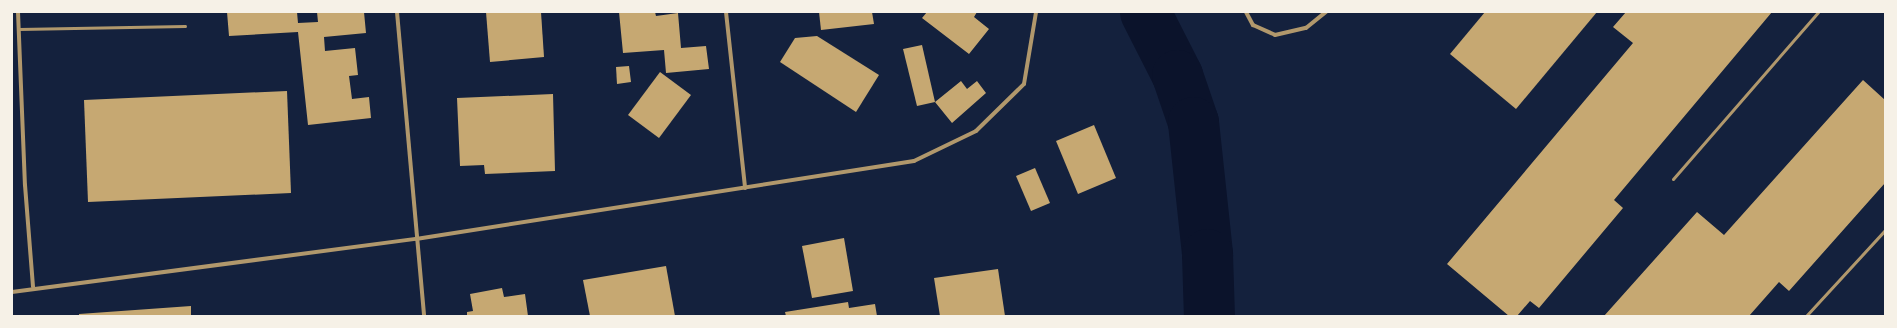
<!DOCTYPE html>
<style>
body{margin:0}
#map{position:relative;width:1897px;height:328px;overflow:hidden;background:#14213d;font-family:Arial,sans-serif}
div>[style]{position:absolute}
.river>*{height:51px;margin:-25.5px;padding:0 25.5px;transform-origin:25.5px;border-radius:25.5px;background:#0b132b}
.building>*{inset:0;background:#c6a872}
.service>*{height:3px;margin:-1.5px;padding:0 1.5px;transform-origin:1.5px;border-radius:1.5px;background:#b1986c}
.minor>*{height:4px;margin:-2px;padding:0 2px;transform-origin:2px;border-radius:2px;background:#b1986c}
span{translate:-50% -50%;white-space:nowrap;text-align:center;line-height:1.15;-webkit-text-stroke:4px #f6f1e7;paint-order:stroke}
.frame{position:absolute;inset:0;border:13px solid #f6f1e7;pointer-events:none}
</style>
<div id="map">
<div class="river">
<i style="left:1145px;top:12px;width:71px;rotate:63.1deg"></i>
<i style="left:1177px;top:75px;width:50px;rotate:71.2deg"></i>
<i style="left:1193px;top:122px;width:133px;rotate:83.9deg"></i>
<i style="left:1207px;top:254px;width:62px;rotate:88.2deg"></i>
</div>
<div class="building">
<i style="clip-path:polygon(227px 12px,297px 12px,298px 23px,318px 22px,317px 12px,364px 12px,366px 33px,324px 37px,325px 51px,355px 48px,358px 75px,349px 76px,352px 99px,369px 97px,371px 118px,308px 125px,298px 32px,229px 36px)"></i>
<i style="clip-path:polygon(486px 12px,541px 12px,544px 57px,490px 62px)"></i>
<i style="clip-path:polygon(619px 12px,655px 12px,656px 16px,678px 13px,681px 48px,706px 46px,709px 69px,666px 73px,664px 50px,623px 53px)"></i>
<i style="clip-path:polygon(819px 12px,872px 12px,874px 24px,821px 30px)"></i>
<i style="clip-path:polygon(927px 12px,977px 12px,974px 17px,989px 29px,969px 54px,922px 18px)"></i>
<i style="clip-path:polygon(1485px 12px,1597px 12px,1516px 109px,1450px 54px)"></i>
<i style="clip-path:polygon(1626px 12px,1772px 12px,1614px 200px,1623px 208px,1539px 308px,1530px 301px,1517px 316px,1509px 316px,1447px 264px,1633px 43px,1613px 27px)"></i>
<i style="clip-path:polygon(817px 36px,879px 75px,856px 112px,780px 62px,795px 38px)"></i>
<i style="clip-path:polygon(922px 45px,935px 102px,917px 106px,903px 49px)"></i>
<i style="clip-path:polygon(629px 66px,631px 82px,617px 84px,616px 67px)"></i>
<i style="clip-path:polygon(660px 72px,691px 95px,659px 138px,628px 115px)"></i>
<i style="clip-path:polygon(1863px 80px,1885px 100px,1885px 183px,1789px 291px,1779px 282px,1749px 316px,1604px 316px,1697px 212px,1724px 235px)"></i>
<i style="clip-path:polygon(961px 81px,967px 89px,977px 81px,986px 93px,952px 123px,935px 102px)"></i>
<i style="clip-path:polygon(287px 91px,291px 193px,88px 202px,84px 100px)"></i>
<i style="clip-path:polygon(553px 94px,555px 171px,485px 174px,484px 165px,460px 166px,457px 98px)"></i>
<i style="clip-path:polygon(1094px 125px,1116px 178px,1078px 194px,1056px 141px)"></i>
<i style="clip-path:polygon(1035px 168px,1050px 203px,1031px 211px,1016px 176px)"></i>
<i style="clip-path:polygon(844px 238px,853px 291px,812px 298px,802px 246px)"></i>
<i style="clip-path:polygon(666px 266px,675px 316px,590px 316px,583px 280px)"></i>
<i style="clip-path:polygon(998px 269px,1005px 316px,940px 316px,934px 278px)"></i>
<i style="clip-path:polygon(502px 288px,504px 297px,525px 294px,528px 316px,467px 316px,467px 312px,473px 311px,470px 294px)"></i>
<i style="clip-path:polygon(848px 302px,849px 308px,875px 304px,877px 316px,786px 316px,785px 312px)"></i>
<i style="clip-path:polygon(191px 306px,191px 316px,79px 316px,79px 314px)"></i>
</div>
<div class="service">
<i style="left:19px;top:29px;width:166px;rotate:-1deg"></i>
<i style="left:1673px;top:179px;width:221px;rotate:-49deg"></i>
<i style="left:1806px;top:316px;width:117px;rotate:-47.4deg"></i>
</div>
<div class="minor">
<i style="left:18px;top:12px;width:173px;rotate:87.7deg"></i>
<i style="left:25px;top:185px;width:102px;rotate:85.5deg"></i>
<i style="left:397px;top:12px;width:305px;rotate:84.9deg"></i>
<i style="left:726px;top:12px;width:177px;rotate:83.8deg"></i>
<i style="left:1246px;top:12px;width:15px;rotate:62deg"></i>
<i style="left:1253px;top:25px;width:24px;rotate:24deg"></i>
<i style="left:1275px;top:35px;width:32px;rotate:-13deg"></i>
<i style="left:1306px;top:28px;width:26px;rotate:-39deg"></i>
<i style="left:12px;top:292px;width:407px;rotate:-7.5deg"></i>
<i style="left:416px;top:239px;width:504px;rotate:-8.9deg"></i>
<i style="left:914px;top:161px;width:69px;rotate:-25.8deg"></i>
<i style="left:976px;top:131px;width:67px;rotate:-44.4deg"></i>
<i style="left:1024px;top:84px;width:73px;rotate:-80.5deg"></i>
</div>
<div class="frame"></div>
</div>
